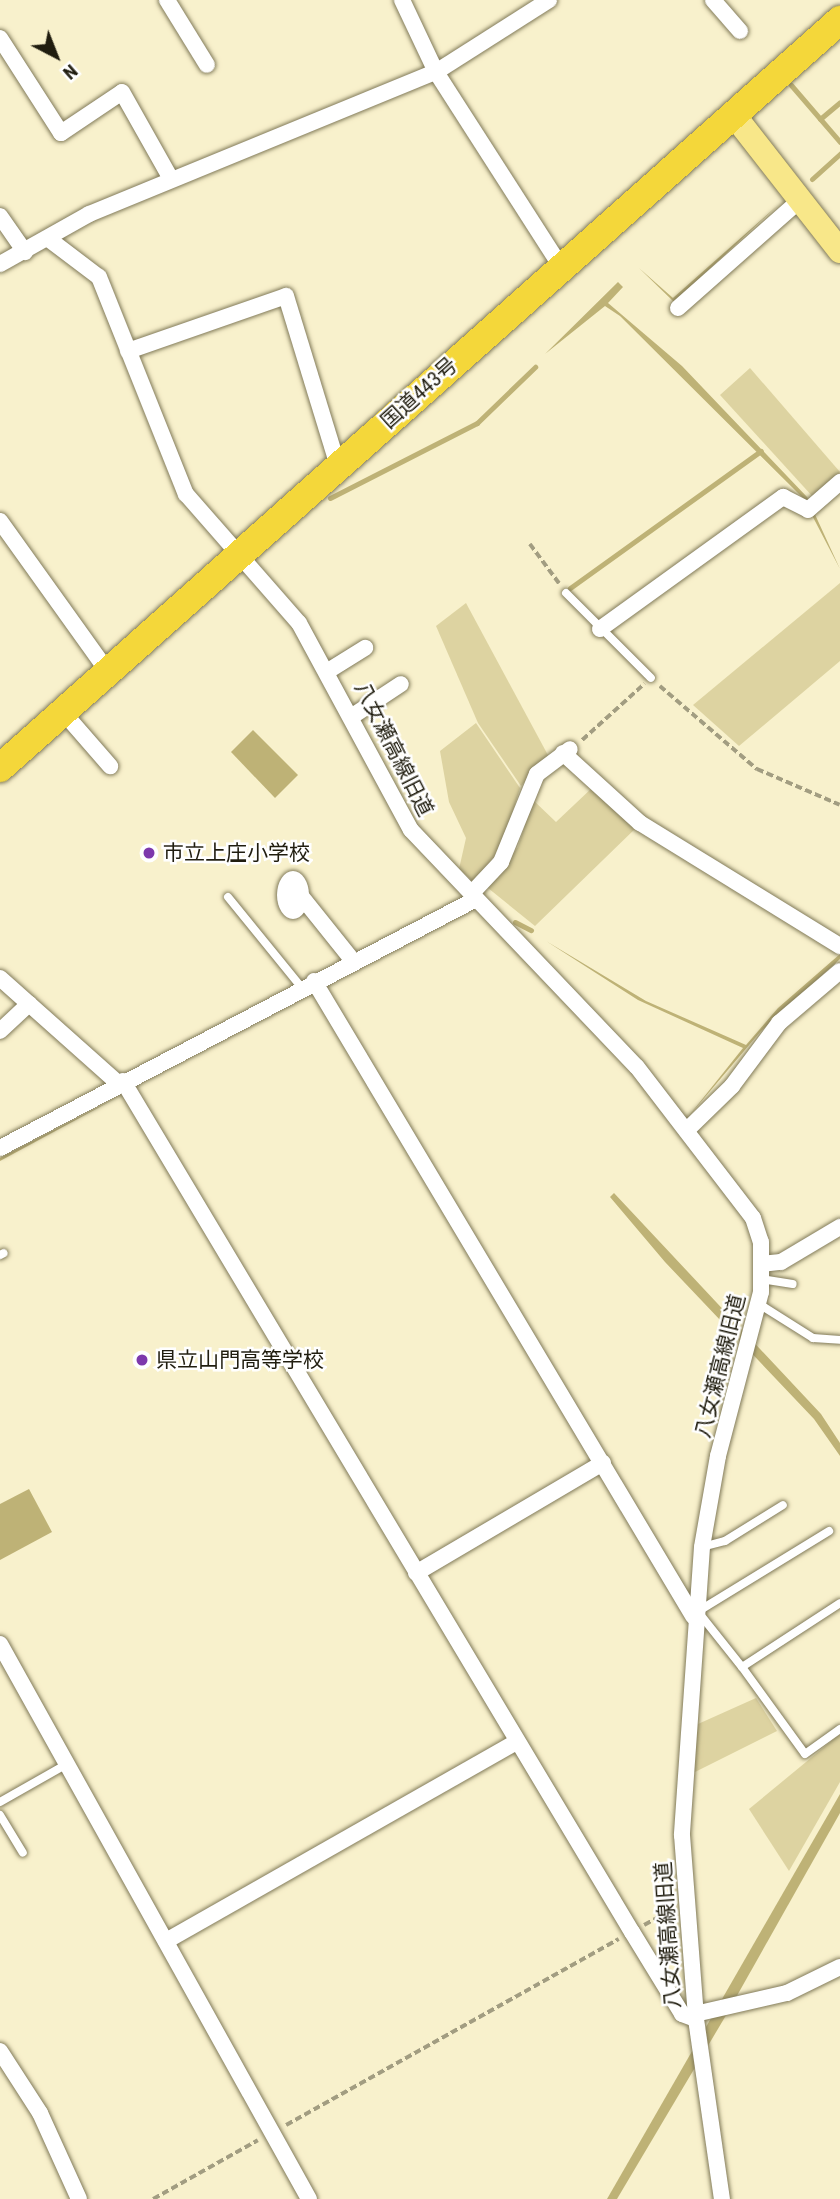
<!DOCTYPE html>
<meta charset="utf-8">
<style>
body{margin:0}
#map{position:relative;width:840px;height:2199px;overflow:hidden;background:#f8f1cc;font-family:"Roboto Condensed","Noto Sans JP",sans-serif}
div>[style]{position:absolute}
.green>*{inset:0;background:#ddd3a1}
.water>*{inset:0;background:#beb276}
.stream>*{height:5px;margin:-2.5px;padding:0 2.5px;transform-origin:2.5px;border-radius:2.5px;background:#beb276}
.path>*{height:3.5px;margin-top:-1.75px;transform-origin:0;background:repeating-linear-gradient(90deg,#a29d81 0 7px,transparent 0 10.5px)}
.roads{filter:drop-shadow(0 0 2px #817a59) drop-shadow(0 0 2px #817a59)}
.lane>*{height:8px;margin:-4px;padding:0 4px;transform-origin:4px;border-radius:4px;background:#fff}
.street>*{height:16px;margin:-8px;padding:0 8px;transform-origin:8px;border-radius:8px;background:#fff}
.street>.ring{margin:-8px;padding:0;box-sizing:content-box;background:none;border:16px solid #fff;border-radius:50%}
.primary>*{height:24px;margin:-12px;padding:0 12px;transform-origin:12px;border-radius:12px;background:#f8e789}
.highway>*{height:28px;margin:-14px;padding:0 14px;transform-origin:14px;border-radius:14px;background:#f4d73a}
.dots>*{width:19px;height:19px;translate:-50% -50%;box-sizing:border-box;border:4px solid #fff;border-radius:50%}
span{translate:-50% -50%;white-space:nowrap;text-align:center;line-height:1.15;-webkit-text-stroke:5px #fff;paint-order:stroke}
.street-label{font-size:21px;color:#201d0f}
.poi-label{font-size:21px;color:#201d0f}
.left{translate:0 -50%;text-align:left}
.north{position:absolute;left:21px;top:21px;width:70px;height:70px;-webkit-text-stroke:5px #fff;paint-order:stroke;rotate:138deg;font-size:19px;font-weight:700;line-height:28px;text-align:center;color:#201d0f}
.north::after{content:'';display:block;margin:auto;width:24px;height:32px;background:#201d0f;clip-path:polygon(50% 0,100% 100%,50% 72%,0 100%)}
</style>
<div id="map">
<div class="green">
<i style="clip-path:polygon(750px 368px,840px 472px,813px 497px,720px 395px)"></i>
<i style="clip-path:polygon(840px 583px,840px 661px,739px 746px,693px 705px)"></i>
<i style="clip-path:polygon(466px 603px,549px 757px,521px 786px,478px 723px,436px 626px)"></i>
<i style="clip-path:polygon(476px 723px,520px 788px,502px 846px,474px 882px,459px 869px,466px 838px,449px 802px,440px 751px)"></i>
<i style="clip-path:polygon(593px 787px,638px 826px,535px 926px,488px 888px,518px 847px,533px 800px,556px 822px)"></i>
<i style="clip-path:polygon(756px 1698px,777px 1731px,693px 1773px,698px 1724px)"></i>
<i style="clip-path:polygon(840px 1734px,840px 1782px,789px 1871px,749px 1809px)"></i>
</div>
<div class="water">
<i style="clip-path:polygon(778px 205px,674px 302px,639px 268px,673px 298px)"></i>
<i style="clip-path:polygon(618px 282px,623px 287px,608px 303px,682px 366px,807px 497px,840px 569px,803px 498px,620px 316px,605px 306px,545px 354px)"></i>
<i style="clip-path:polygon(253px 730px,298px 775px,275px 798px,231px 752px)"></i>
<i style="clip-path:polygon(546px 941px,646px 1001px,746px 1045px,778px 1008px,840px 954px,840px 959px,761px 1031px,688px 1117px,743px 1048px,638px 1000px)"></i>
<i style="clip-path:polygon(120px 1096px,0 1161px,0 1158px)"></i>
<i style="clip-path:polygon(614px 1193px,821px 1414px,840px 1443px,840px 1456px,814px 1419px,665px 1262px,610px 1197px)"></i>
<i style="clip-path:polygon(29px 1489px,52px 1532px,0 1560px,0 1504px)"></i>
<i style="clip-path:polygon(840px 1794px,840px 1813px,725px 2017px,617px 2199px,607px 2199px)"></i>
</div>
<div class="stream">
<i style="left:791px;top:85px;width:75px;rotate:49.3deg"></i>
<i style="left:820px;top:119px;width:26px;rotate:-40deg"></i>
<i style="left:812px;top:179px;width:38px;rotate:-42deg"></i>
<i style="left:330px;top:498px;width:165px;rotate:-27deg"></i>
<i style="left:477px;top:423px;width:81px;rotate:-44deg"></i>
<i style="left:570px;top:588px;width:235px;rotate:-35.7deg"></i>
<i style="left:515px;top:922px;width:18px;rotate:27deg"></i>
</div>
<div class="path">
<i style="left:530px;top:544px;width:49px;rotate:53.4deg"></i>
<i style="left:660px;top:686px;width:128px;rotate:40.6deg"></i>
<i style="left:757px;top:769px;width:90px;rotate:23.4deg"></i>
<i style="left:582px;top:740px;width:84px;rotate:-42.1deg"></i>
<i style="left:644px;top:1925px;width:31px;rotate:-29deg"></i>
<i style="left:286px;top:2125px;width:381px;rotate:-29.2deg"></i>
<i style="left:153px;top:2199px;width:120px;rotate:-29.3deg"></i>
</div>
<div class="roads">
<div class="lane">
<i style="left:566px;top:593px;width:120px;rotate:45deg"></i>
<i style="left:228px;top:897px;width:117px;rotate:50.9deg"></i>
<i style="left:0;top:1255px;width:4px;rotate:-27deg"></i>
<i style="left:761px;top:1279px;width:32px;rotate:9deg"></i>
<i style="left:759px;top:1304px;width:64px;rotate:32.2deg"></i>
<i style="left:813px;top:1338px;width:27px;rotate:4deg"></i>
<i style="left:702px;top:1547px;width:24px;rotate:-15deg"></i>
<i style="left:725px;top:1541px;width:68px;rotate:-31.8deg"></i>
<i style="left:697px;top:1612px;width:155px;rotate:-31.5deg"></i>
<i style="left:699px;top:1613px;width:69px;rotate:51.5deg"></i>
<i style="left:742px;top:1667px;width:117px;rotate:-33.1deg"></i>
<i style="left:742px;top:1667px;width:107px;rotate:54.1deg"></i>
<i style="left:805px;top:1754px;width:43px;rotate:-35.5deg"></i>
<i style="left:0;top:1802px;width:77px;rotate:-29.6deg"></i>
<i style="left:0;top:1815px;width:44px;rotate:58.8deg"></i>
</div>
<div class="street">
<i style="left:167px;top:0;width:76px;rotate:58.4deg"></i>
<i style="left:402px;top:0;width:80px;rotate:64.7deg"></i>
<i style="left:436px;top:72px;width:233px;rotate:57.3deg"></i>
<i style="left:713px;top:0;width:41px;rotate:48.9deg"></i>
<i style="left:0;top:38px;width:113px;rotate:57.3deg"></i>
<i style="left:61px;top:133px;width:73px;rotate:-33.9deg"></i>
<i style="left:122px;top:92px;width:100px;rotate:60.6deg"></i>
<i style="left:0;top:216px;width:44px;rotate:55.2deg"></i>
<i style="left:50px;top:240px;width:61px;rotate:37.1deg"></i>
<i style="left:99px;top:277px;width:234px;rotate:68.2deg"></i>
<i style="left:186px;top:494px;width:171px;rotate:48.8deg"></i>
<i style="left:299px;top:623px;width:235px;rotate:61.6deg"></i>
<i style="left:411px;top:830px;width:327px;rotate:46.4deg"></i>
<i style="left:637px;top:1067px;width:190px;rotate:52.5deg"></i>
<i style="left:753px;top:1218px;width:25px;rotate:72deg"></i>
<i style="left:761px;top:1242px;width:50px;rotate:90deg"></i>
<i style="left:761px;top:1292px;width:170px;rotate:104.7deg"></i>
<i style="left:718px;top:1456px;width:92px;rotate:100deg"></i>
<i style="left:702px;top:1547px;width:289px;rotate:94deg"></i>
<i style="left:682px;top:1835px;width:185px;rotate:85.6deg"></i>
<i style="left:696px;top:2019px;width:182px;rotate:81.8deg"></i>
<i style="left:0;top:264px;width:102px;rotate:-29.3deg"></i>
<i style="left:89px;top:214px;width:375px;rotate:-22.3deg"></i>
<i style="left:436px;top:72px;width:134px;rotate:-32.5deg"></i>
<i style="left:678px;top:308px;width:163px;rotate:-41.5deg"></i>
<i style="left:128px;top:351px;width:167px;rotate:-19.2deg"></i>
<i style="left:286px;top:296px;width:178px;rotate:73deg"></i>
<i style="left:0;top:521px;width:186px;rotate:54.4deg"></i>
<i style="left:600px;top:629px;width:226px;rotate:-35.8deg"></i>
<i style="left:783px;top:497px;width:28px;rotate:27deg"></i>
<i style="left:808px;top:510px;width:43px;rotate:-41.2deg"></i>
<i style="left:328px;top:671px;width:44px;rotate:-31.9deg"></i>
<i style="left:63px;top:712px;width:72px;rotate:49deg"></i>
<i style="left:354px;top:715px;width:56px;rotate:-33.4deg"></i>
<i style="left:563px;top:753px;width:104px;rotate:42.3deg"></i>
<i style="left:640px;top:823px;width:235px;rotate:31.6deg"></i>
<i class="ring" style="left:285px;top:879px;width:-2px;height:-2px"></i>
<i style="left:297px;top:891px;width:90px;rotate:51.3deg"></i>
<i style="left:471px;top:894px;width:44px;rotate:-46.8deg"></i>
<i style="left:501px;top:862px;width:95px;rotate:-67.8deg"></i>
<i style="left:537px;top:774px;width:41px;rotate:-37.1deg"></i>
<i style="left:0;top:978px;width:159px;rotate:41.7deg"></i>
<i style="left:314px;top:981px;width:740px;rotate:59.17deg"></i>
<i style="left:0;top:1031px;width:40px;rotate:-43deg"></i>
<i style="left:123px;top:1081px;width:992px;rotate:59.12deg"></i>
<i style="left:632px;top:1932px;width:96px;rotate:58.6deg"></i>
<i style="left:682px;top:2014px;width:15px;rotate:20deg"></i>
<i style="left:688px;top:1129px;width:62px;rotate:-44.3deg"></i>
<i style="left:732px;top:1086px;width:79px;rotate:-53.3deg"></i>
<i style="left:779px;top:1023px;width:80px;rotate:-40.4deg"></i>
<i style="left:0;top:1148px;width:537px;rotate:-27.61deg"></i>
<i style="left:761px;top:1264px;width:20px;rotate:-6deg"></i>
<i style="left:781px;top:1262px;width:69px;rotate:-30.7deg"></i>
<i style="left:416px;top:1573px;width:217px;rotate:-30.5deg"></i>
<i style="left:0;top:1644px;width:635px;rotate:60.89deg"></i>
<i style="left:166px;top:1941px;width:403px;rotate:-29.6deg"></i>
<i style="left:695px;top:2014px;width:94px;rotate:-12.9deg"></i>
<i style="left:787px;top:1993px;width:59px;rotate:-26.1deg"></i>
<i style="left:0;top:2051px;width:74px;rotate:57.2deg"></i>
<i style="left:40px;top:2113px;width:94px;rotate:65.6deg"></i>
</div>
<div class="primary">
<i style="left:733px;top:114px;width:174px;rotate:52deg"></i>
</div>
<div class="highway">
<i style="left:0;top:768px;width:1125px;rotate:-41.68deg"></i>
</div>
</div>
<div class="dots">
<i style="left:149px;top:853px;background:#7d38ac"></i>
<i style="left:142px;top:1360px;background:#7d38ac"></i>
</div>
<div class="street-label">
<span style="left:419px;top:393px;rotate:-42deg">国道443号</span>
<span style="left:394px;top:749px;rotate:63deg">八女瀬高線旧道</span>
<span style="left:720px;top:1366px;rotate:-76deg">八女瀬高線旧道</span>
<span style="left:668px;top:1935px;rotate:-94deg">八女瀬高線旧道</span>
</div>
<div class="poi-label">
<span class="left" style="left:163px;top:853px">市立上庄小学校</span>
<span class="left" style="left:156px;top:1360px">県立山門高等学校</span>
</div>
<div class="north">N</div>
</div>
